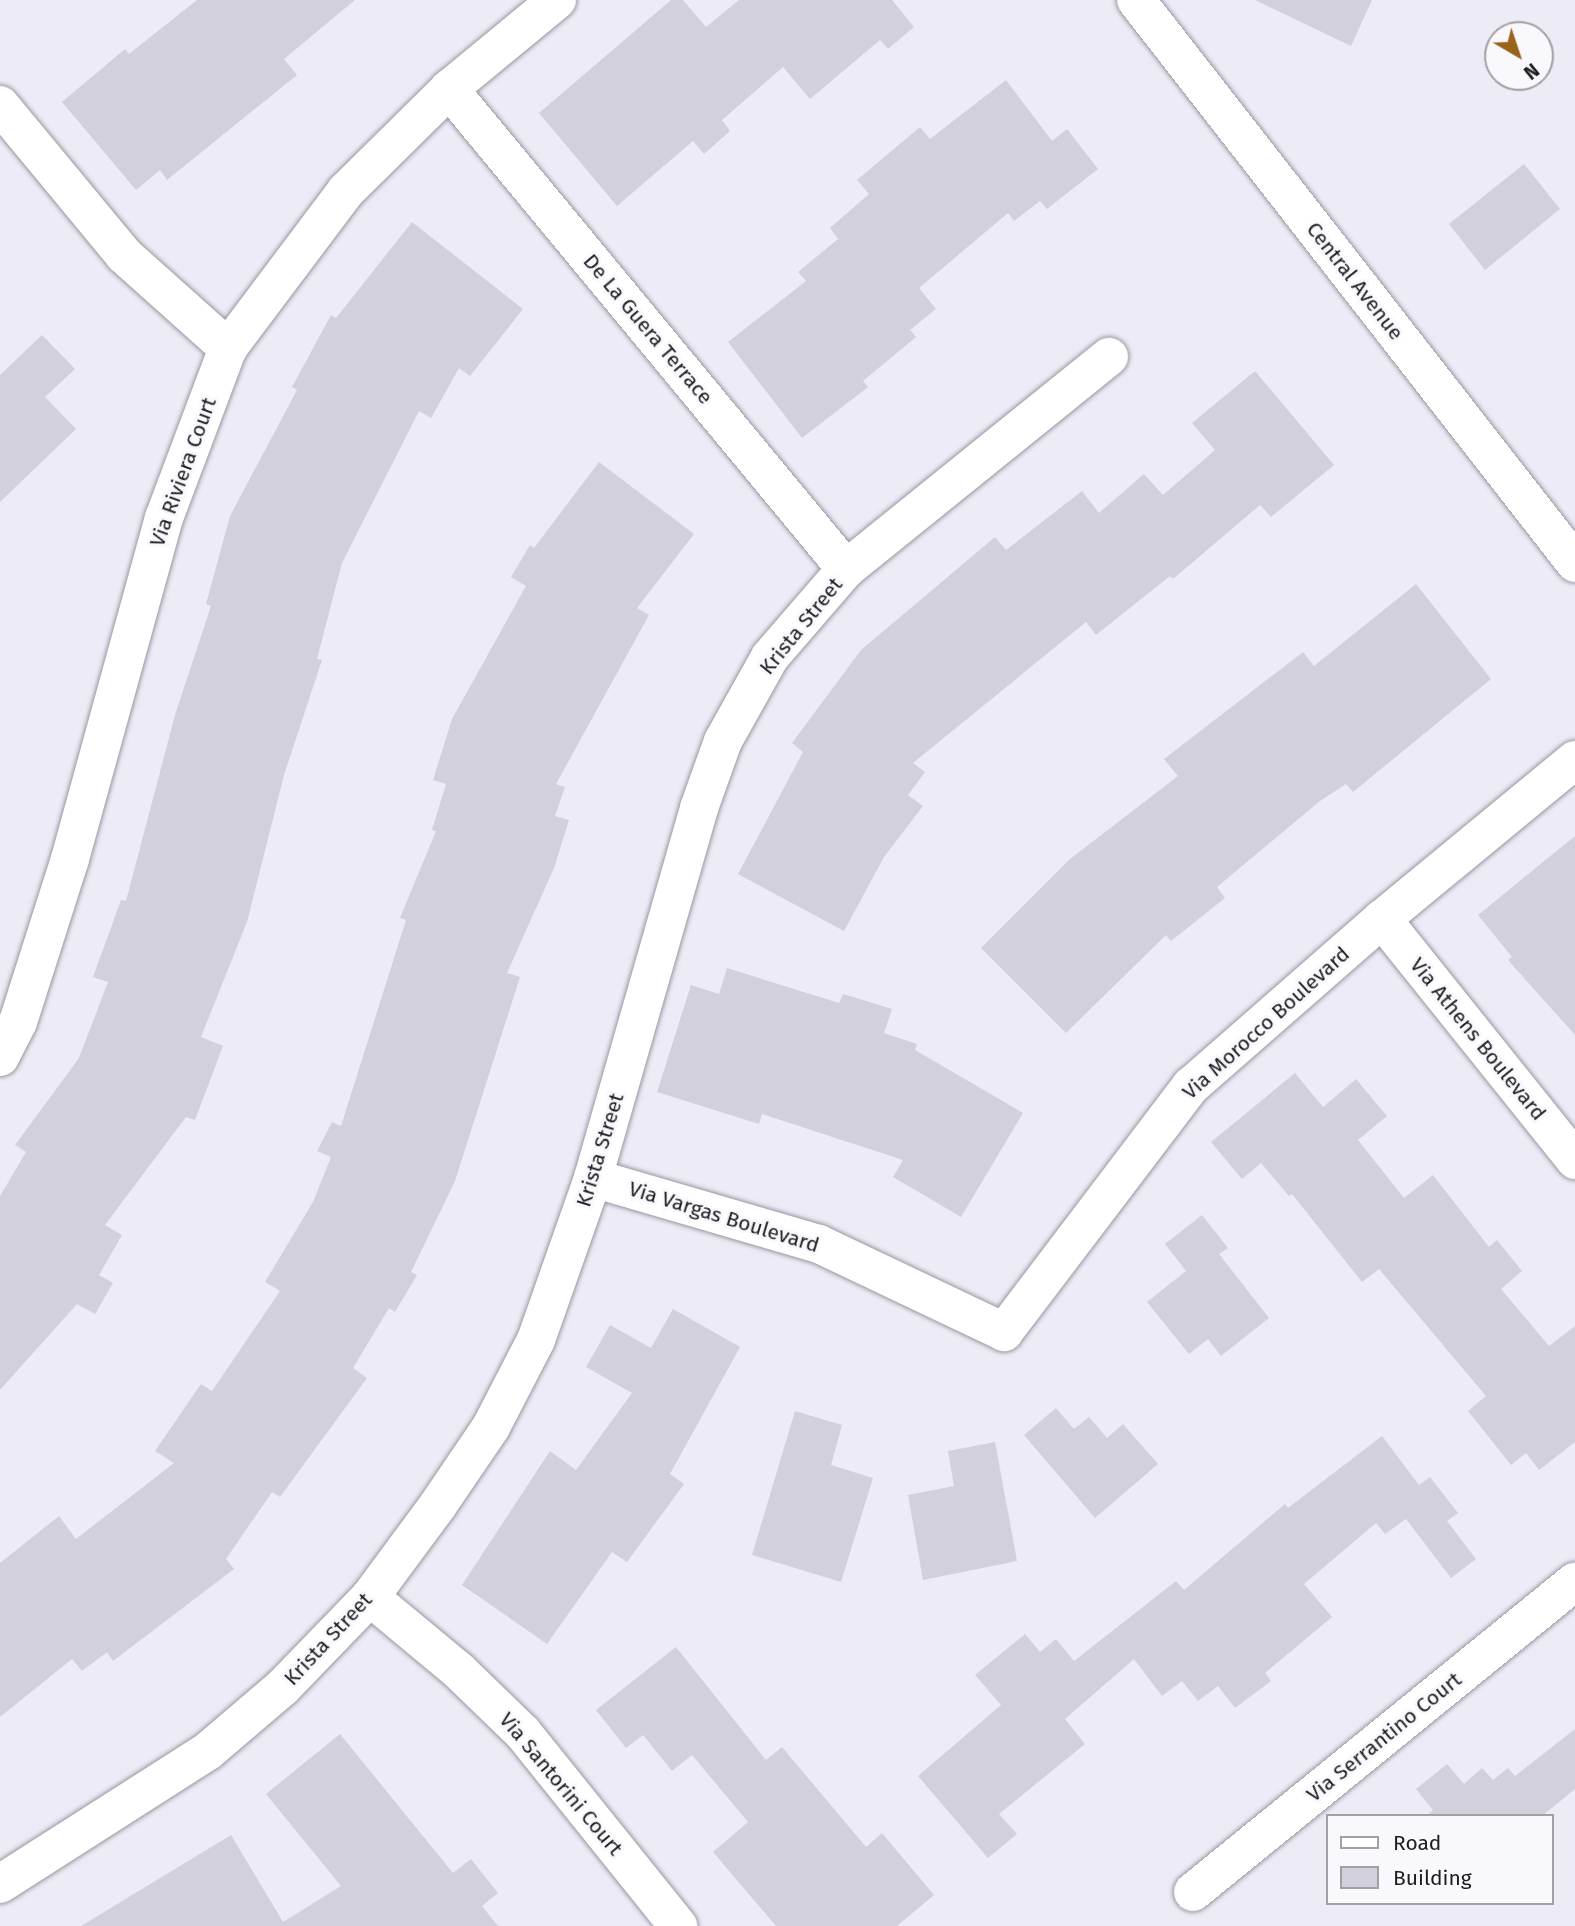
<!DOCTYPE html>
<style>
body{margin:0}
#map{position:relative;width:1575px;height:1926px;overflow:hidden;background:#ecebf6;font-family:"Fira Sans",sans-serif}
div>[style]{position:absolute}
.building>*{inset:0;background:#d2d1db}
.roads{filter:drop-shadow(0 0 2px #9897a1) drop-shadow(0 0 2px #9897a1)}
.minor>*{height:38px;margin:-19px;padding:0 19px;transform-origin:19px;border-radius:19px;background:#fff}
.major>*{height:38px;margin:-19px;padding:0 19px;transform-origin:19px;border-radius:19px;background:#fff}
span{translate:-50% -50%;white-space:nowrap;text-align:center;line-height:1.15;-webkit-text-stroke:6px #f9f9fd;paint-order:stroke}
.street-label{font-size:21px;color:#1d1c20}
.legend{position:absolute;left:1326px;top:1814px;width:228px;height:91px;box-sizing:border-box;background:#f9f9fd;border:2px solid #a1a1a5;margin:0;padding:9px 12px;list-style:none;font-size:21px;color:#1d1c20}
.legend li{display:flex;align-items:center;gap:14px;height:35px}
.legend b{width:35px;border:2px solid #a1a1a5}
.north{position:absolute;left:1484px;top:21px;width:70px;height:70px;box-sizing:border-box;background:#f9f9fd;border:2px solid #a1a1a5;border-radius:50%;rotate:141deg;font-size:19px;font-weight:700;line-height:28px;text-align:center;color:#1d1c20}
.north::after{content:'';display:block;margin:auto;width:24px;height:32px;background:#99631c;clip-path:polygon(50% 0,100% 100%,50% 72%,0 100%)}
</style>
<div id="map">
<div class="building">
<i style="clip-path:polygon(197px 0,355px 0,284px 59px,297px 75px,167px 180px,160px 170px,136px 190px,62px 102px,125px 49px,129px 54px)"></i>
<i style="clip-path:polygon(671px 0,683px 0,706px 27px,739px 0,892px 0,914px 27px,888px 49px,880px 40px,810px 99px,783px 67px,722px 120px,730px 131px,704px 154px,693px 141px,617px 206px,539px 113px)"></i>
<i style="clip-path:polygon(1255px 0,1372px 0,1351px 46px)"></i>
<i style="clip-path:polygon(1006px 80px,1052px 141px,1067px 129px,1098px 169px,1047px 209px,1040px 201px,1014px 221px,1008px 213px,919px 288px,936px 309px,910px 330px,916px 337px,863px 381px,868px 387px,802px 438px,728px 342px,806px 281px,798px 272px,838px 239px,830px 228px,869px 194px,857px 180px,920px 127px,930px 139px)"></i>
<i style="clip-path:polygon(1524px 164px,1560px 209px,1485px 270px,1449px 224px)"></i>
<i style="clip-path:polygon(412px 222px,523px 309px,470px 376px,459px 368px,431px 418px,419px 411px,342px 563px,317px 659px,322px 660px,284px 775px,247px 922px,201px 1037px,223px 1046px,195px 1120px,186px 1117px,105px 1225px,122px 1235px,99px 1275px,113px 1283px,95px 1314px,77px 1304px,0 1390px,0 1196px,26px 1152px,15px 1145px,79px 1058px,108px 982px,93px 977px,121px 900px,126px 901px,175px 715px,211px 606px,206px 604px,230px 516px,297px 390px,292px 387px,331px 315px,336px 318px)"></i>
<i style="clip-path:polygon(42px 335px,75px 369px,45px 397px,76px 429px,0 502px,0 375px)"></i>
<i style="clip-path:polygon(1255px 371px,1334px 465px,1271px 517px,1260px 505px,1173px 579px,1170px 576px,1096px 635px,1086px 622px,913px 763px,925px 772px,908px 795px,923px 806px,884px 857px,844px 931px,738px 874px,803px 752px,792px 743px,861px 650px,995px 537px,1006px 550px,1082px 491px,1099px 513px,1144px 474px,1163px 495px,1215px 450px,1192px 423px)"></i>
<i style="clip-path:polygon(599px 462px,694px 534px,637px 608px,649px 615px,556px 784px,565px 787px,555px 816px,569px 820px,554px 868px,507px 973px,520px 977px,455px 1181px,411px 1272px,417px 1275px,395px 1312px,389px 1308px,353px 1368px,367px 1378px,280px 1497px,272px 1492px,226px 1559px,234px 1569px,113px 1661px,107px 1652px,82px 1671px,72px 1659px,0 1717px,0 1563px,59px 1516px,76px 1539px,174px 1463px,155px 1451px,201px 1384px,212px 1391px,280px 1291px,265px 1282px,313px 1202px,331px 1157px,317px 1151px,332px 1122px,341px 1126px,406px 920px,400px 918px,436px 831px,432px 830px,446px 784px,433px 780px,452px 719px,526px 586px,511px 577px,530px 545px,534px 548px)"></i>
<i style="clip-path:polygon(1416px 584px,1491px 679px,1353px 792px,1346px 784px,1320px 801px,1217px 887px,1225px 898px,1171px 941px,1166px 935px,1066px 1033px,981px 948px,1070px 859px,1178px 776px,1164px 759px,1303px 652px,1314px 666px)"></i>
<i style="clip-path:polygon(1575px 836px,1575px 1035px,1508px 960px,1512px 957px,1478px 915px)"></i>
<i style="clip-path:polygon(727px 968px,839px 1003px,843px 994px,892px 1009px,884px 1033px,917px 1044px,915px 1050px,1023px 1113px,961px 1217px,893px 1177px,903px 1160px,762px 1114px,759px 1124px,657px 1092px,691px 985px,719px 994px)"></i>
<i style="clip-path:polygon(1295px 1073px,1323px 1107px,1356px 1079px,1387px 1116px,1358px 1140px,1404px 1198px,1433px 1175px,1489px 1247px,1497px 1240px,1522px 1271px,1501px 1289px,1549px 1346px,1575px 1326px,1575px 1442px,1539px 1470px,1526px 1453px,1511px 1465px,1468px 1411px,1486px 1396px,1379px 1269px,1362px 1282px,1292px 1194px,1289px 1196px,1261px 1163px,1242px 1179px,1211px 1142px)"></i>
<i style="clip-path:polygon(1202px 1215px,1228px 1248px,1219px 1254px,1269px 1318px,1221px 1356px,1208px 1339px,1189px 1354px,1147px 1302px,1186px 1271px,1165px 1244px)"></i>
<i style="clip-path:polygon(673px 1309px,740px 1347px,670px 1474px,684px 1484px,627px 1562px,612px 1552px,547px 1644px,462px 1585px,550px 1451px,576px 1470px,632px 1393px,586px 1367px,610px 1325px,651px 1348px)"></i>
<i style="clip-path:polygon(1056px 1408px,1074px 1429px,1089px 1417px,1107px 1438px,1123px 1424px,1158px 1464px,1095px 1518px,1024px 1435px)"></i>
<i style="clip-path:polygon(795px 1411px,842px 1425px,831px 1465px,873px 1478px,841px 1582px,752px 1555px)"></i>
<i style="clip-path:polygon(1382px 1436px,1419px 1485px,1430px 1477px,1458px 1513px,1447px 1521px,1476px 1559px,1451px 1578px,1406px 1519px,1385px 1534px,1376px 1523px,1304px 1584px,1332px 1617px,1265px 1673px,1271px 1681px,1235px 1708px,1218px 1686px,1198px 1701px,1182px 1681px,1162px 1696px,1134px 1659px,1065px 1719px,1085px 1744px,999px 1814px,1017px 1834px,988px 1858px,918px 1776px,1001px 1705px,975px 1675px,1025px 1634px,1040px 1652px,1056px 1639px,1074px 1661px,1176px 1581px,1184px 1590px,1285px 1504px,1288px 1508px)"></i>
<i style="clip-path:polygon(995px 1442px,1017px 1561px,923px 1580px,908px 1495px,954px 1486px,948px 1451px)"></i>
<i style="clip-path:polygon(676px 1647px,766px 1760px,782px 1747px,866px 1847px,882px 1833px,934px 1895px,897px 1926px,776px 1926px,713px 1852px,748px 1822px,692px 1755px,672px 1771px,643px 1735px,626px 1748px,596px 1710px)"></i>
<i style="clip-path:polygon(1575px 1729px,1575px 1789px,1542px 1816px,1426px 1816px,1433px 1810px,1416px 1789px,1447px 1764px,1464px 1784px,1482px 1768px,1493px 1780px,1508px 1768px,1515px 1776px)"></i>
<i style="clip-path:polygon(340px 1734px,453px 1873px,471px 1859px,498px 1893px,482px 1906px,498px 1926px,81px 1926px,231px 1835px,283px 1922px,341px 1886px,266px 1794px)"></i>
</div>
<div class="roads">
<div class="minor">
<i style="left:449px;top:89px;width:623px;rotate:50.41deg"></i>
<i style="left:0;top:105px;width:195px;rotate:50.4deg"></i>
<i style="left:124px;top:255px;width:140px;rotate:41.8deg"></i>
<i style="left:1382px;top:919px;width:309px;rotate:51.3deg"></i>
<i style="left:0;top:1057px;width:39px;rotate:-63deg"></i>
<i style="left:18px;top:1022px;width:171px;rotate:-72.3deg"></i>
<i style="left:70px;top:859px;width:354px;rotate:-74.6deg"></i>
<i style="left:164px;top:518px;width:182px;rotate:-69.4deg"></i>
<i style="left:228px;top:348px;width:196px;rotate:-53.1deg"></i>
<i style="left:346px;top:191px;width:145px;rotate:-44.7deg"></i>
<i style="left:449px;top:89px;width:140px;rotate:-39.5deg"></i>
<i style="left:593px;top:1178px;width:235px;rotate:16.3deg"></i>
<i style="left:819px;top:1244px;width:205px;rotate:25.4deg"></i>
<i style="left:1004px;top:1332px;width:309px;rotate:-52.8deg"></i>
<i style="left:1191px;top:1086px;width:254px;rotate:-41.2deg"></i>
<i style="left:1382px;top:919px;width:250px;rotate:-39.5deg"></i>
<i style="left:370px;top:1597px;width:116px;rotate:39.7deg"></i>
<i style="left:459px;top:1671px;width:89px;rotate:44.1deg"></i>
<i style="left:523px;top:1733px;width:248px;rotate:51.2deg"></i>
<i style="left:0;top:1884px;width:247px;rotate:-32.6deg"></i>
<i style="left:208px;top:1751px;width:99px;rotate:-40.5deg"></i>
<i style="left:283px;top:1687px;width:125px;rotate:-46deg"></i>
<i style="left:370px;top:1597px;width:114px;rotate:-53.5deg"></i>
<i style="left:438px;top:1505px;width:94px;rotate:-55.8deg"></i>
<i style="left:491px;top:1427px;width:98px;rotate:-62.7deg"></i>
<i style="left:536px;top:1340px;width:172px;rotate:-70.6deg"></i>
<i style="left:593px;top:1178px;width:385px;rotate:-74deg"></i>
<i style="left:699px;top:808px;width:71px;rotate:-70.3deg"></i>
<i style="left:723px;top:741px;width:96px;rotate:-60.8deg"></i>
<i style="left:770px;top:657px;width:116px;rotate:-49.2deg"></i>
<i style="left:846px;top:569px;width:338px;rotate:-38.9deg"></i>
<i style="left:1193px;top:1892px;width:492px;rotate:-39.1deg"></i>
</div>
<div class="major">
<i style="left:1136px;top:0;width:714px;rotate:52.05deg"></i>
</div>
</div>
<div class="street-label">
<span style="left:1355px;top:281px;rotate:52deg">Central Avenue</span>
<span style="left:648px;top:329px;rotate:50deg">De La Guera Terrace</span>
<span style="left:183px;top:472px;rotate:-70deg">Via Riviera Court</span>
<span style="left:801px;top:626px;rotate:-51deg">Krista Street</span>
<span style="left:1266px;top:1023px;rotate:-42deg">Via Morocco Boulevard</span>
<span style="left:1478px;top:1039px;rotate:51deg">Via Athens Boulevard</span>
<span style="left:600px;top:1150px;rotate:-73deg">Krista Street</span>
<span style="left:724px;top:1217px;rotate:17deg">Via Vargas Boulevard</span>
<span style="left:328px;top:1639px;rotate:-47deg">Krista Street</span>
<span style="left:1384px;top:1737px;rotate:-39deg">Via Serrantino Court</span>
<span style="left:561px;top:1784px;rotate:50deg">Via Santorini Court</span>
</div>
<ul class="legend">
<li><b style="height:9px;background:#fff"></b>Road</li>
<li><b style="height:19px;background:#d2d1db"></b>Building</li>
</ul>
<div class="north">N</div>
</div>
